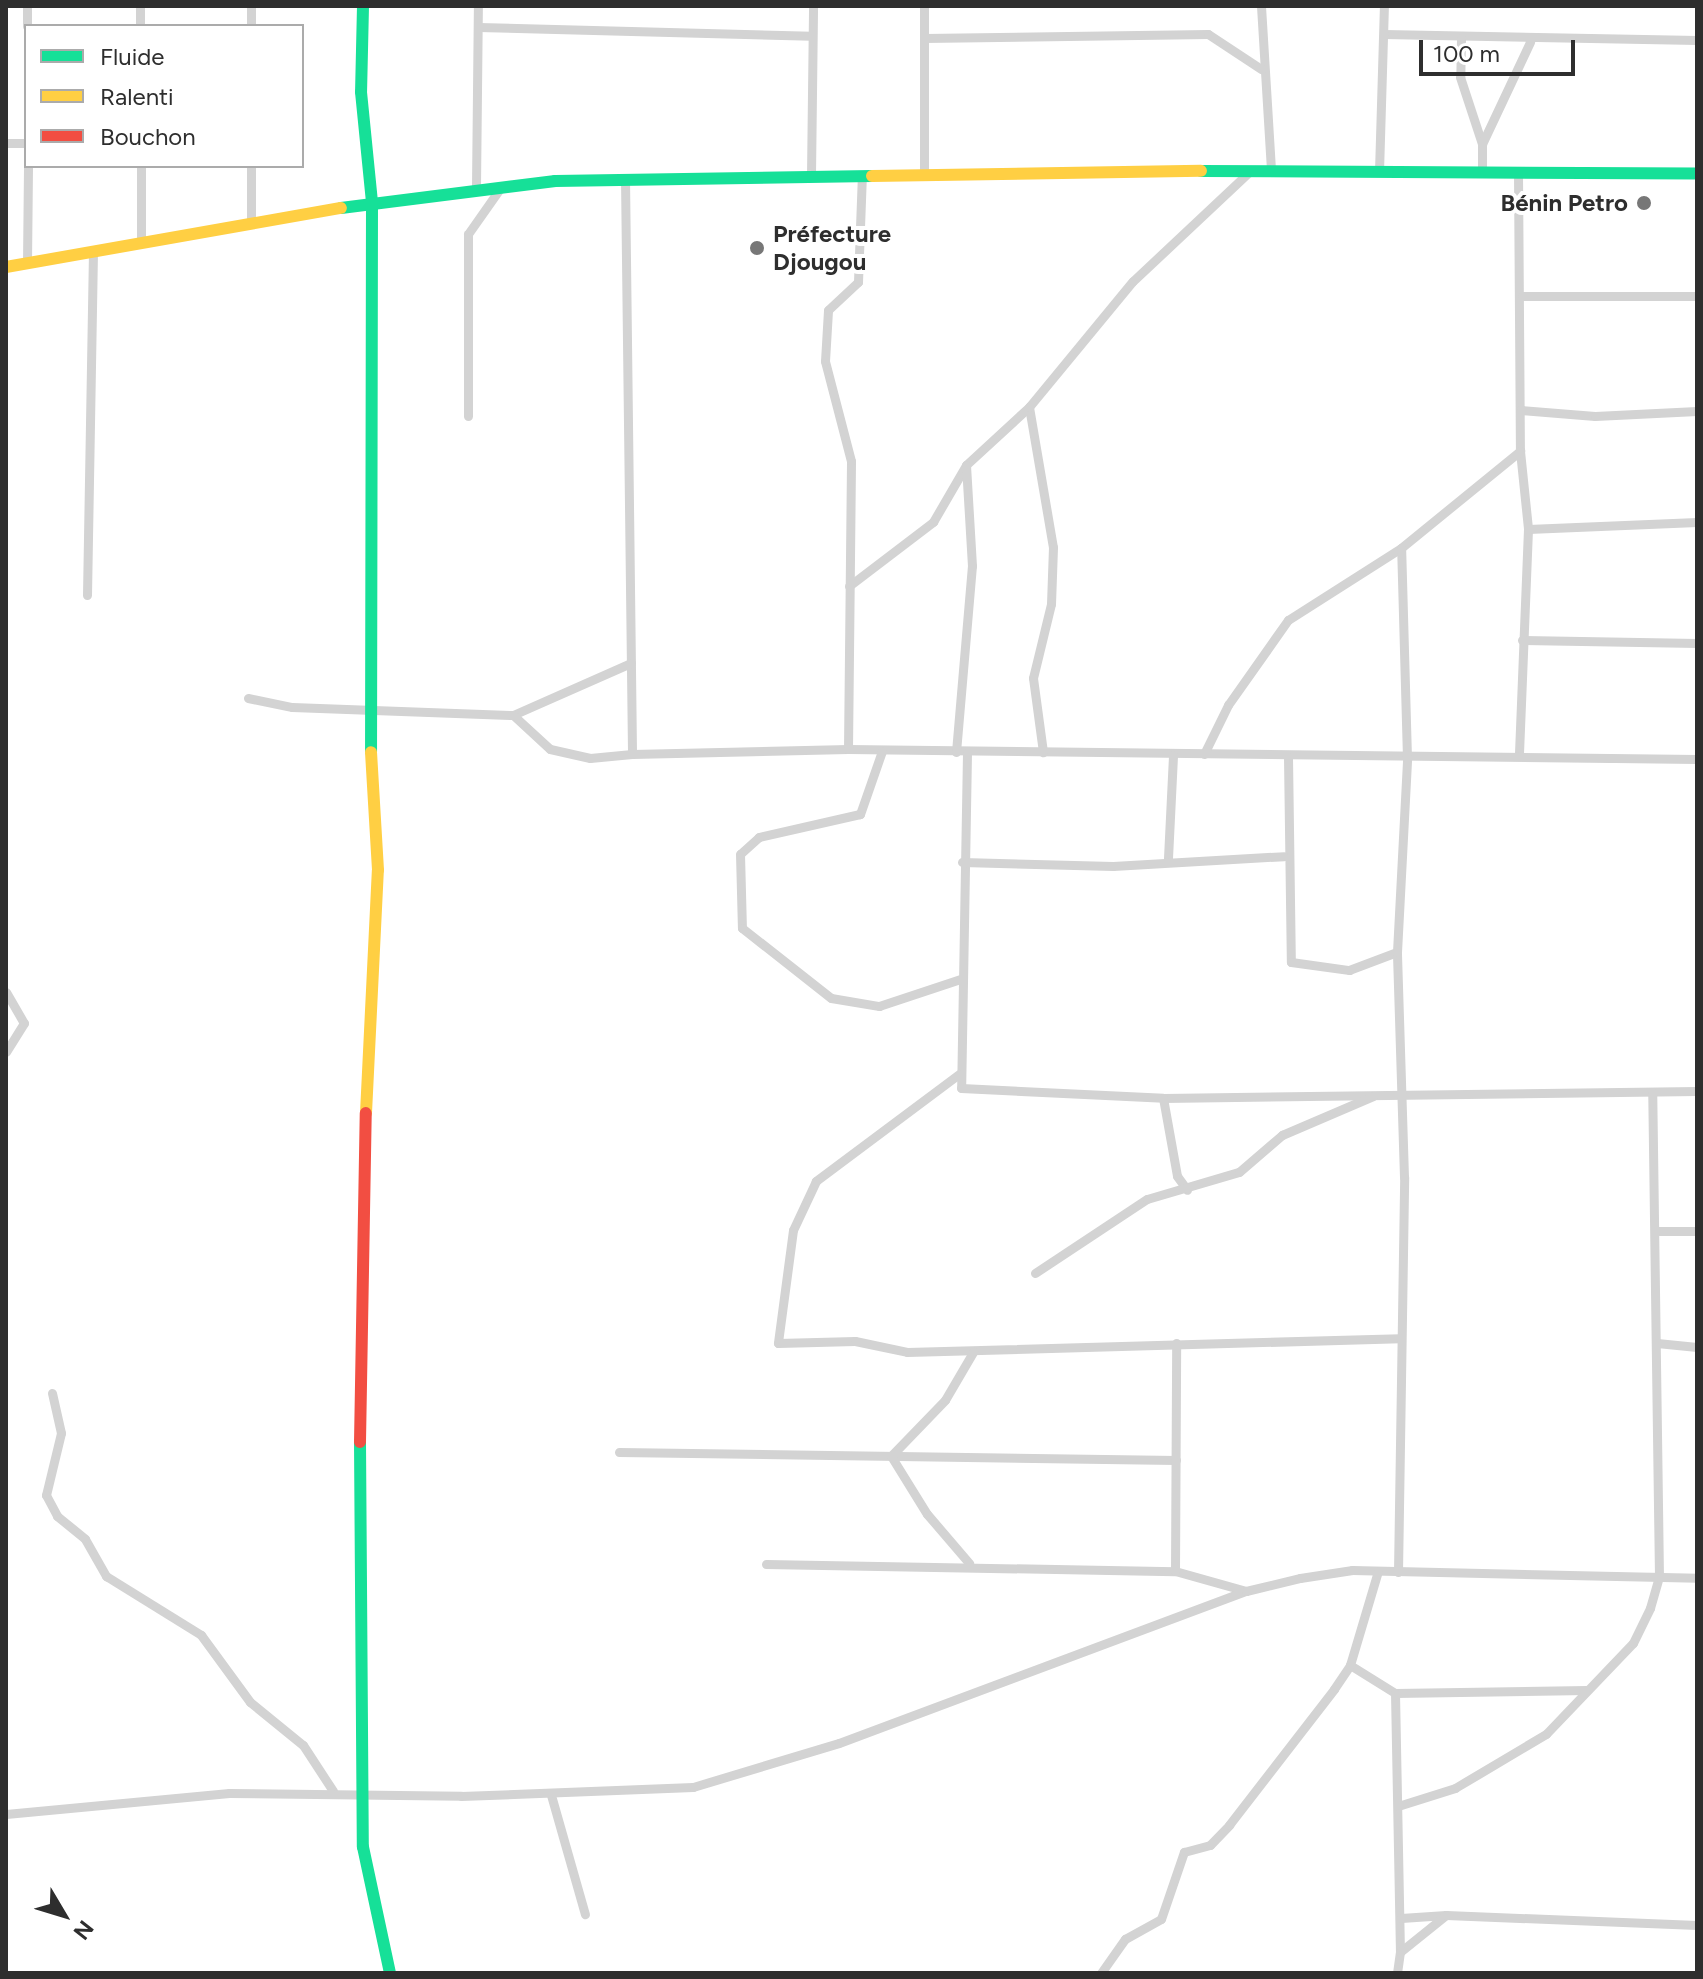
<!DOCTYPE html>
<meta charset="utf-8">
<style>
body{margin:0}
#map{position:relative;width:1703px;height:1979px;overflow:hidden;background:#fff;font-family:Figtree,sans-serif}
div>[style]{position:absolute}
.street>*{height:9px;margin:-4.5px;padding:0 4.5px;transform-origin:4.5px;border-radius:4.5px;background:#d3d3d3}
.fast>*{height:12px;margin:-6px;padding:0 6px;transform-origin:6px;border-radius:6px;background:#16e098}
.slow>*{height:12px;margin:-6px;padding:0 6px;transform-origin:6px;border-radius:6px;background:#ffcf43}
.jam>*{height:12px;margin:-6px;padding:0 6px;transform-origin:6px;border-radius:6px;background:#f24e42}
.dots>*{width:22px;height:22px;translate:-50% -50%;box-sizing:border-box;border:4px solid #fff;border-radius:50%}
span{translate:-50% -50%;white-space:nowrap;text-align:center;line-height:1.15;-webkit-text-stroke:8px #fff;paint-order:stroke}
.poi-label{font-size:24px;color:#2e2e2e;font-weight:700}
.right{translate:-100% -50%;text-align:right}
.left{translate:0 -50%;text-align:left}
.frame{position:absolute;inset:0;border:8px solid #2e2e2e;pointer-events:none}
.legend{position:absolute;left:24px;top:24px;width:280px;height:144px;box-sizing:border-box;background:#fff;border:2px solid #ababab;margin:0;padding:10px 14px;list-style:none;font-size:24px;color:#2e2e2e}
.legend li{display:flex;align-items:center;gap:16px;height:40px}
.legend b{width:40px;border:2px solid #ababab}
.north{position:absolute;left:24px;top:1875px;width:80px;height:80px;-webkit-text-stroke:6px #fff;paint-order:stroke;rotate:128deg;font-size:22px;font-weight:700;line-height:32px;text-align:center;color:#2e2e2e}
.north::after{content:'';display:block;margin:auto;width:28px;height:36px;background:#2e2e2e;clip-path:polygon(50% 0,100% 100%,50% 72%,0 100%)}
.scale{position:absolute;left:1419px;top:40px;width:156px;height:36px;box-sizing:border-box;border:4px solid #2e2e2e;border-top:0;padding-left:10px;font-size:24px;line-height:28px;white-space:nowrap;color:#2e2e2e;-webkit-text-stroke:6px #fff;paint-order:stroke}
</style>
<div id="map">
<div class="street">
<i style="left:27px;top:6px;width:20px;rotate:90deg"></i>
<i style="left:140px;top:6px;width:20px;rotate:90deg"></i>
<i style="left:251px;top:6px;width:20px;rotate:90deg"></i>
<i style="left:1261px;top:6px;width:164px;rotate:86.5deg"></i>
<i style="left:478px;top:27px;width:333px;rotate:1.5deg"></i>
<i style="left:1384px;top:34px;width:313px;rotate:1.1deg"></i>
<i style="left:924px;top:38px;width:284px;rotate:-0.8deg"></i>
<i style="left:1208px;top:34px;width:64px;rotate:33.4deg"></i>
<i style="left:1461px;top:38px;width:39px;rotate:91deg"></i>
<i style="left:1460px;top:77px;width:71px;rotate:71.8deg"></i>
<i style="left:6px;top:143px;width:20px"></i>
<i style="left:141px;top:166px;width:77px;rotate:90deg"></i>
<i style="left:251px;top:166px;width:56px;rotate:90deg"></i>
<i style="left:1482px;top:171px;width:27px;rotate:-90deg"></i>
<i style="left:1482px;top:144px;width:113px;rotate:-64.8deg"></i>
<i style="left:1379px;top:172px;width:166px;rotate:-88.3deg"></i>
<i style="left:1518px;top:173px;width:278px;rotate:89.6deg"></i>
<i style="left:1520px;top:451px;width:78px;rotate:84.1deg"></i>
<i style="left:1528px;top:529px;width:226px;rotate:92.3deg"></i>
<i style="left:924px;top:174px;width:168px;rotate:-90deg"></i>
<i style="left:811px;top:175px;width:169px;rotate:-89.3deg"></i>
<i style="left:625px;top:178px;width:576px;rotate:89.3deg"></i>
<i style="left:632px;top:754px;width:216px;rotate:-1.3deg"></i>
<i style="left:848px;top:749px;width:849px;rotate:0.67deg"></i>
<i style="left:476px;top:187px;width:181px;rotate:-89.4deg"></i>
<i style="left:27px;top:263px;width:97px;rotate:-89.4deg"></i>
<i style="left:1522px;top:296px;width:175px"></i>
<i style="left:1029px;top:407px;width:142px;rotate:80.3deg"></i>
<i style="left:1053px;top:547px;width:57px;rotate:92deg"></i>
<i style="left:1051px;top:604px;width:76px;rotate:103.7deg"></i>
<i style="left:1033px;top:678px;width:75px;rotate:82.3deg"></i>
<i style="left:1521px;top:410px;width:74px;rotate:4.6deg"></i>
<i style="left:1595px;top:416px;width:102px;rotate:-2.8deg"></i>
<i style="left:468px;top:416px;width:182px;rotate:-90deg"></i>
<i style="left:468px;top:234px;width:57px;rotate:-54.9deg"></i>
<i style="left:1528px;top:529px;width:169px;rotate:-2.4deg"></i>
<i style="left:849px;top:586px;width:106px;rotate:-37.3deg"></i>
<i style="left:933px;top:522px;width:66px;rotate:-59.9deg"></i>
<i style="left:966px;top:465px;width:86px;rotate:-42.6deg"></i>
<i style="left:1029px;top:407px;width:163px;rotate:-50.5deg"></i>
<i style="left:1133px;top:281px;width:161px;rotate:-43.2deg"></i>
<i style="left:87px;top:595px;width:344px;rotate:-89deg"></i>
<i style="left:1522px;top:640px;width:175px;rotate:1deg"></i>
<i style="left:248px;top:698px;width:45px;rotate:11.6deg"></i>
<i style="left:292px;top:707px;width:221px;rotate:2.1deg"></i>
<i style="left:513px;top:715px;width:129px;rotate:-23.8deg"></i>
<i style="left:513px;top:715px;width:50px;rotate:42.6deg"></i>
<i style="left:550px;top:749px;width:41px;rotate:12.7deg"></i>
<i style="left:590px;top:758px;width:42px;rotate:-5.4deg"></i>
<i style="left:848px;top:749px;width:288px;rotate:-89.4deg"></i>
<i style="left:851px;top:461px;width:103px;rotate:-104.6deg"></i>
<i style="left:825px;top:361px;width:51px;rotate:-86.6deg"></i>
<i style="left:828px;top:310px;width:41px;rotate:-43deg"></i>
<i style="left:858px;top:282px;width:107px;rotate:-87.9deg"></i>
<i style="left:882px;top:751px;width:67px;rotate:109.2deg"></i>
<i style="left:860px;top:814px;width:104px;rotate:167.2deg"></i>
<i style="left:759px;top:837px;width:25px;rotate:138deg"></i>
<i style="left:740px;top:854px;width:74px;rotate:88.5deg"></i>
<i style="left:742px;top:928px;width:113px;rotate:38.2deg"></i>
<i style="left:831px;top:998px;width:49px;rotate:9.5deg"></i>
<i style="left:879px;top:1006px;width:85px;rotate:-18.4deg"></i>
<i style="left:956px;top:752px;width:187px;rotate:-85.1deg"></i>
<i style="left:972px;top:566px;width:101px;rotate:-93.4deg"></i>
<i style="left:967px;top:753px;width:335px;rotate:91deg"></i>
<i style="left:961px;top:1088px;width:202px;rotate:2.8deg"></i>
<i style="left:1163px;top:1098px;width:534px;rotate:-0.75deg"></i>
<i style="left:1204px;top:754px;width:55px;rotate:-63.9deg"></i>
<i style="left:1228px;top:705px;width:104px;rotate:-54.8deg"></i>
<i style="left:1288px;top:620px;width:134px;rotate:-32.5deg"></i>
<i style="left:1401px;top:548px;width:154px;rotate:-39.2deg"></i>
<i style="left:1288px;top:757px;width:205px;rotate:89.2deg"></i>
<i style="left:1291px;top:962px;width:59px;rotate:7.9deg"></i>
<i style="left:1349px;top:970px;width:51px;rotate:-20.6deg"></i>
<i style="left:1168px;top:858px;width:103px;rotate:-87.2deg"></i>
<i style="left:962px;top:862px;width:151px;rotate:1.5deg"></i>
<i style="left:1113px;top:866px;width:171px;rotate:-3.3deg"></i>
<i style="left:6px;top:992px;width:36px;rotate:60deg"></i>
<i style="left:24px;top:1023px;width:34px;rotate:122deg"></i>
<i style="left:959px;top:1074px;width:179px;rotate:143.2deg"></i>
<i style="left:816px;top:1181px;width:54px;rotate:115.1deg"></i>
<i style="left:793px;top:1230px;width:114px;rotate:97.6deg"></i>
<i style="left:778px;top:1343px;width:77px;rotate:-1.5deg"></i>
<i style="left:855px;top:1341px;width:53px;rotate:11.9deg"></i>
<i style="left:907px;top:1352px;width:493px;rotate:-1.6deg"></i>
<i style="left:1163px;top:1098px;width:79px;rotate:79.8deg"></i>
<i style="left:1177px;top:1176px;width:17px;rotate:54deg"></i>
<i style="left:1658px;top:1231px;width:39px"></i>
<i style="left:1035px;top:1273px;width:134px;rotate:-33.5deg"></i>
<i style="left:1147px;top:1199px;width:96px;rotate:-16.4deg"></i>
<i style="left:1239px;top:1172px;width:57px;rotate:-40.7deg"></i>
<i style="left:1282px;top:1135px;width:99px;rotate:-23.2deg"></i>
<i style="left:1657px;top:1343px;width:40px;rotate:5.7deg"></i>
<i style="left:52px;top:1393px;width:41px;rotate:77.3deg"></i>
<i style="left:61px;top:1433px;width:64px;rotate:103.6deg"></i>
<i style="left:46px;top:1495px;width:24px;rotate:62deg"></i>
<i style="left:57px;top:1516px;width:36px;rotate:39deg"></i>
<i style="left:85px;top:1539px;width:43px;rotate:60.4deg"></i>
<i style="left:106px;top:1576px;width:112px;rotate:31.8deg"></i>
<i style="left:201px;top:1635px;width:83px;rotate:53.8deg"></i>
<i style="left:250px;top:1702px;width:68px;rotate:39.1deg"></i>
<i style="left:303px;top:1745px;width:55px;rotate:56.9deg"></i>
<i style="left:619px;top:1452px;width:557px;rotate:0.82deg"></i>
<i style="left:891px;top:1456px;width:78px;rotate:-46deg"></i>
<i style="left:945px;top:1400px;width:56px;rotate:-59.7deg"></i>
<i style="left:891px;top:1456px;width:68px;rotate:58.2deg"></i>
<i style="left:927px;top:1514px;width:65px;rotate:49.4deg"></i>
<i style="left:766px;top:1564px;width:409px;rotate:1deg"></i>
<i style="left:1175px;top:1571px;width:74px;rotate:15.7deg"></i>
<i style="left:1175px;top:1571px;width:228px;rotate:-89.7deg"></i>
<i style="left:1398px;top:1572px;width:395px;rotate:-89.1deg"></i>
<i style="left:1404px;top:1177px;width:225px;rotate:-91.8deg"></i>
<i style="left:1397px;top:952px;width:194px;rotate:-87deg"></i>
<i style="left:1407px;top:758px;width:210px;rotate:-91.6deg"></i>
<i style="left:1350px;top:1665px;width:53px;rotate:31.9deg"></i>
<i style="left:1395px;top:1693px;width:192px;rotate:-0.9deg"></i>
<i style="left:1395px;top:1693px;width:259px;rotate:88.9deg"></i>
<i style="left:551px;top:1795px;width:124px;rotate:74.1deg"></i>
<i style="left:1398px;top:1806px;width:60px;rotate:-17.5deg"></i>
<i style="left:1455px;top:1788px;width:106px;rotate:-30.7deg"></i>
<i style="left:1546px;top:1734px;width:126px;rotate:-46.3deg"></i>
<i style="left:1633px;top:1643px;width:39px;rotate:-64deg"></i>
<i style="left:1650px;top:1608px;width:32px;rotate:-74deg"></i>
<i style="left:1659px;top:1577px;width:484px;rotate:-90.8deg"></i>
<i style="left:6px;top:1814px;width:224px;rotate:-5.4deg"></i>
<i style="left:229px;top:1793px;width:232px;rotate:0.7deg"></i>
<i style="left:461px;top:1796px;width:232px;rotate:-2.2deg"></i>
<i style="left:693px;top:1787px;width:152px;rotate:-16.8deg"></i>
<i style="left:839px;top:1743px;width:434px;rotate:-20.5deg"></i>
<i style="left:1246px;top:1591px;width:56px;rotate:-13.5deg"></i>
<i style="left:1300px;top:1578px;width:53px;rotate:-8.7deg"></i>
<i style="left:1352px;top:1570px;width:345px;rotate:1.3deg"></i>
<i style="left:1401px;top:1918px;width:45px;rotate:-3.8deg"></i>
<i style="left:1101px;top:1973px;width:42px;rotate:-54.8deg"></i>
<i style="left:1125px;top:1939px;width:41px;rotate:-29.1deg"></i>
<i style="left:1161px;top:1919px;width:71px;rotate:-71.1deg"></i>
<i style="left:1184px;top:1852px;width:27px;rotate:-15deg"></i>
<i style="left:1210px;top:1845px;width:28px;rotate:-46deg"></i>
<i style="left:1229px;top:1825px;width:172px;rotate:-52.3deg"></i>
<i style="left:1334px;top:1689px;width:29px;rotate:-56deg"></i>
<i style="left:1350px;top:1665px;width:98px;rotate:-73.4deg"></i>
<i style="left:1397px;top:1973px;width:21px;rotate:-82deg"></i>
<i style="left:1400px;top:1952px;width:59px;rotate:-38.8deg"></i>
<i style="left:1446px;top:1915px;width:251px;rotate:2.3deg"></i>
</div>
<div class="fast">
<i style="left:363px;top:6px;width:86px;rotate:91.3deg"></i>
<i style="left:361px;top:92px;width:111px;rotate:84.3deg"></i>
<i style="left:372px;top:202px;width:550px;rotate:90.1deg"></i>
<i style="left:1201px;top:171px;width:496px;rotate:0.3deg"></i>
<i style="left:341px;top:208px;width:216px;rotate:-7.2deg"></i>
<i style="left:555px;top:181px;width:317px;rotate:-0.9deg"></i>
<i style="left:360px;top:1442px;width:405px;rotate:89.6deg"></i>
<i style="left:363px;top:1847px;width:129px;rotate:77.9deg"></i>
</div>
<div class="slow">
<i style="left:872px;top:176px;width:329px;rotate:-0.9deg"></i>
<i style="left:6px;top:267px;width:340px;rotate:-10deg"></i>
<i style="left:366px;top:1113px;width:243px;rotate:-87.2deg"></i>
<i style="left:378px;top:870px;width:118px;rotate:-93.4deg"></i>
</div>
<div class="jam">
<i style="left:360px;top:1442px;width:329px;rotate:-89deg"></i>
</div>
<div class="dots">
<i style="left:1644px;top:203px;background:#777"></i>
<i style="left:757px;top:248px;background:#777"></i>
</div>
<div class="poi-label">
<span class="right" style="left:1628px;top:203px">Bénin Petro</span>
<span class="left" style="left:773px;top:248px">Préfecture<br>Djougou</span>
</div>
<div class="frame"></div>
<ul class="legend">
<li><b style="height:10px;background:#16e098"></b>Fluide</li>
<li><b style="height:10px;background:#ffcf43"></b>Ralenti</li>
<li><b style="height:10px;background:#f24e42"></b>Bouchon</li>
</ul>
<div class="north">N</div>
<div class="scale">100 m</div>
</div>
